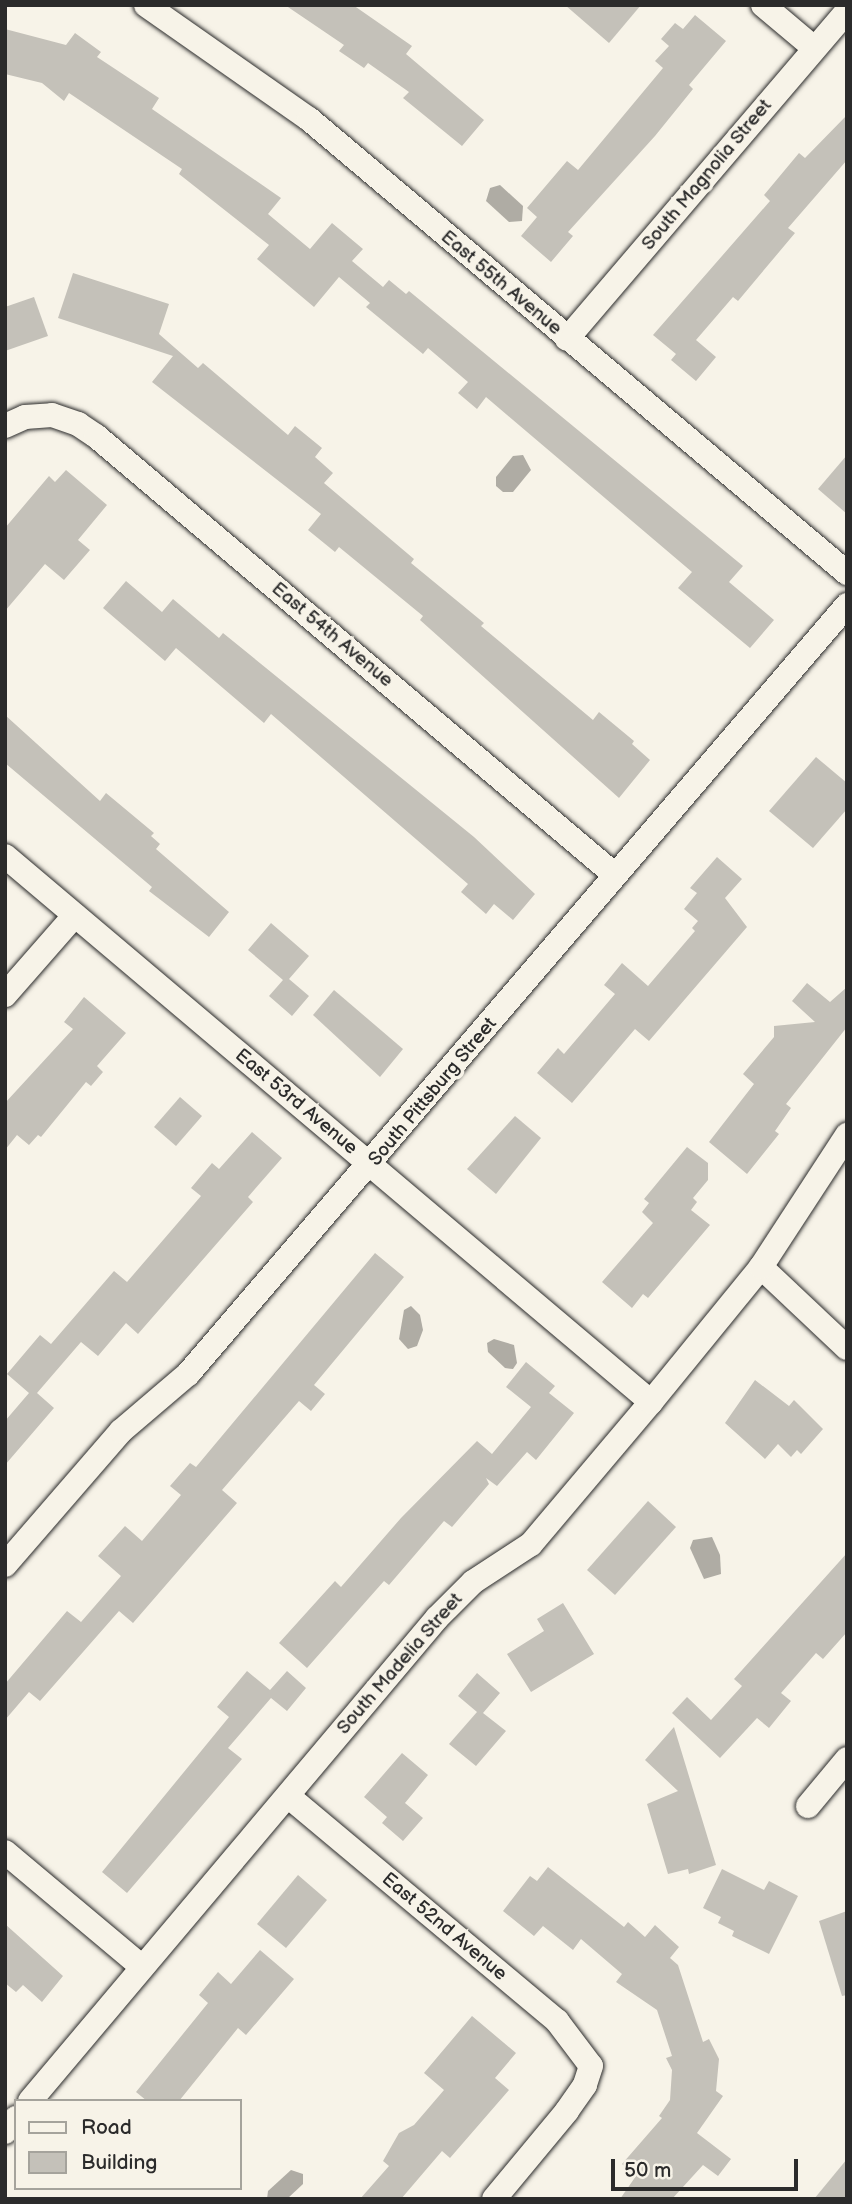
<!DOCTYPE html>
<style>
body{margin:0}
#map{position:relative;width:852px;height:2204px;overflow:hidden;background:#f7f3e8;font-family:"Balsamiq Sans",sans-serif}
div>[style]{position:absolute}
.water>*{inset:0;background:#afaca4}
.building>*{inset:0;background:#c4c1b9}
.roads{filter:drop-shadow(0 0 2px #2b2b2b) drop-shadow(0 0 2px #2b2b2b)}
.minor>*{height:24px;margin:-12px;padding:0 12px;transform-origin:12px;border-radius:12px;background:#f7f3e8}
span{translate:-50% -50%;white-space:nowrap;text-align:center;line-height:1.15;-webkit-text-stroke:7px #f7f3e8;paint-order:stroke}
.street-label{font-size:19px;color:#2b2b2b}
.frame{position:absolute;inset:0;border:7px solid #2b2b2b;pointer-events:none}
.legend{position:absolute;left:14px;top:2099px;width:228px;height:91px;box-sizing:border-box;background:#f7f3e8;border:2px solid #a5a39c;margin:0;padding:9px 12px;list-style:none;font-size:21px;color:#2b2b2b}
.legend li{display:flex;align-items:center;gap:14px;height:35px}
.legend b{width:35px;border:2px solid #a5a39c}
.scale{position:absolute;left:611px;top:2159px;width:187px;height:32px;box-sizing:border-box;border:4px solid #2b2b2b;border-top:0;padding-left:9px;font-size:21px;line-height:24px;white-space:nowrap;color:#2b2b2b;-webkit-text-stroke:5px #f7f3e8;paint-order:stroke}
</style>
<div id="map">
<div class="water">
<i style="clip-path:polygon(500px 185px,523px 206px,522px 221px,509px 222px,486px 201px,490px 188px)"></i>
<i style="clip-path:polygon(523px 455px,531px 470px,513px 492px,503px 492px,496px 486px,496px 477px,513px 456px)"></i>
<i style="clip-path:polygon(411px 1306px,420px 1315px,423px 1330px,417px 1346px,408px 1349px,399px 1339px,404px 1310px)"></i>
<i style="clip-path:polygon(494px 1339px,514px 1345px,517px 1363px,513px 1369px,505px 1368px,488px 1352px,487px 1343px)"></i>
<i style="clip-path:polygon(712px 1537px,720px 1555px,721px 1574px,704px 1579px,690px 1548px,693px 1540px)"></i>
<i style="clip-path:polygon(291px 2170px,303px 2174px,303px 2184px,287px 2199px,267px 2199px,268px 2191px)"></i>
</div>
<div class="building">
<i style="clip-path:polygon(285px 5px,353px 5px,412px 46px,406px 54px,484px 120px,462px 146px,403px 98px,409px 92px,368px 63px,364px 68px,339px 51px,344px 45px)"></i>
<i style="clip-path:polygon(565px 5px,641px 5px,609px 43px)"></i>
<i style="clip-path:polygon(695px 15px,726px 41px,689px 85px,693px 89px,655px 136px,568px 232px,573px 236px,551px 262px,521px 236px,537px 217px,527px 208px,567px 161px,578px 170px,663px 68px,655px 61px,669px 46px,661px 39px,675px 23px,683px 29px)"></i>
<i style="clip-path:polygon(5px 29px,66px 45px,75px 33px,101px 52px,97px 57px,159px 98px,152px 109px,281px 198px,268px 214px,310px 249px,332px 223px,363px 249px,352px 261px,383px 287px,389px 280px,406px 294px,409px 291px,743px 566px,729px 582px,774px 620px,750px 648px,678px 588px,692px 572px,486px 397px,477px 409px,458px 393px,468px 382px,428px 348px,423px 354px,366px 307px,370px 303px,339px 277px,314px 307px,257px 259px,269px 245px,179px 174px,182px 169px,69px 93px,64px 101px,42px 83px,5px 74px)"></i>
<i style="clip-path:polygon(847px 115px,847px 160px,788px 228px,795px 233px,738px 301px,733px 297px,696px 340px,716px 357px,696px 381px,671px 360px,676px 354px,653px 335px,770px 201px,764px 195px,799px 153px,805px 158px)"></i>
<i style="clip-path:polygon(73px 273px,169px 304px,159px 334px,198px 368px,203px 363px,288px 435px,295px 426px,322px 448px,315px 457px,333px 473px,324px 483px,414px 559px,411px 563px,484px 623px,481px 626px,593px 720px,599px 712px,634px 741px,632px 744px,650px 760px,619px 798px,420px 620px,423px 616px,339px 547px,335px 552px,308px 530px,321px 514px,152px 382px,173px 356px,58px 318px)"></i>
<i style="clip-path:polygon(34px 297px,48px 336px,5px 351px,5px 307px)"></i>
<i style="clip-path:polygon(847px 455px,847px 514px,818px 489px)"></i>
<i style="clip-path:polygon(66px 470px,107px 505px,78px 540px,90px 550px,64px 580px,45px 564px,5px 611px,5px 528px,49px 476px,55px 482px)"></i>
<i style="clip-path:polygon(126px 581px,162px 612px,173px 599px,219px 638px,223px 633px,474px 837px,535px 894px,513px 920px,494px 904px,486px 914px,461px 892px,468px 884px,271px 714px,264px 723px,176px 648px,165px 661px,103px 608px)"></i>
<i style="clip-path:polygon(5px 715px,100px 801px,106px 793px,154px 833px,151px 836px,160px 844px,156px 849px,229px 912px,209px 937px,149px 891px,152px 887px,5px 763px)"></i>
<i style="clip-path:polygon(816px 757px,847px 783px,847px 809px,813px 848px,769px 811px)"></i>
<i style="clip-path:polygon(717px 857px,742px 879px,725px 898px,747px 927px,649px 1041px,635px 1029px,572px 1103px,537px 1073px,558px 1048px,564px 1054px,615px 994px,604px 985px,622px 963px,648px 986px,695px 931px,692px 928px,698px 921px,684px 909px,697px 893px,690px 888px)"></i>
<i style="clip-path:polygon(271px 923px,309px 956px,289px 979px,309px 996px,292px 1016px,269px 996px,283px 980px,248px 950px)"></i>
<i style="clip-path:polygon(807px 983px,830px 1002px,847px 987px,847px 1027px,786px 1104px,791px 1108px,775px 1131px,779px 1134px,747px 1174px,709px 1142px,754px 1084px,743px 1074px,774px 1037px,774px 1026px,815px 1022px,792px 1001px)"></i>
<i style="clip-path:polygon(334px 990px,403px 1049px,380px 1077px,313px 1015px)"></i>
<i style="clip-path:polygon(84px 997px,126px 1033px,97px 1066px,103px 1072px,91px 1086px,86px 1082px,41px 1137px,38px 1135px,29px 1145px,17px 1135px,5px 1150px,5px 1103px,73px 1029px,64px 1022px)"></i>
<i style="clip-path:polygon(180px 1097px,202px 1116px,176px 1146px,154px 1127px)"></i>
<i style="clip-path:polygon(515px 1116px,541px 1138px,496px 1194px,467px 1169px)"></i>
<i style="clip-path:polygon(252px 1132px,282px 1158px,248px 1197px,253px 1202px,138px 1334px,126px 1323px,98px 1356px,81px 1342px,37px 1393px,54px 1408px,5px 1465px,5px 1421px,29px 1393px,7px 1374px,40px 1335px,51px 1344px,114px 1271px,127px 1282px,201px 1196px,191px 1188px,212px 1163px,219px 1169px)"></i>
<i style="clip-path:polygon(687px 1147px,708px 1163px,708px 1180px,693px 1198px,697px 1202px,691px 1210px,710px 1225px,648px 1298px,643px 1294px,632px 1308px,602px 1282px,653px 1223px,642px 1212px,649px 1203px,644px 1199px)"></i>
<i style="clip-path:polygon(375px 1253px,404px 1277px,314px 1385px,325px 1394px,311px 1411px,299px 1401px,222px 1490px,237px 1503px,133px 1623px,119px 1611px,40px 1701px,29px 1692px,5px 1720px,5px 1684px,67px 1611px,81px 1622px,121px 1576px,98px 1556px,125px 1526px,142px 1541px,181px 1495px,170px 1486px,190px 1463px,196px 1467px)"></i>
<i style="clip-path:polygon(526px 1362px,555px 1386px,549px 1393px,574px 1413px,536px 1460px,527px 1452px,497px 1486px,486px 1478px,489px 1484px,452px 1527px,444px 1521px,389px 1585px,384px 1581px,307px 1668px,279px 1643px,335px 1581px,341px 1587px,401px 1518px,477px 1441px,492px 1454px,531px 1407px,506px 1387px)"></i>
<i style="clip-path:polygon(755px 1380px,789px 1406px,794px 1400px,823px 1429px,801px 1454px,797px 1450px,791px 1457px,778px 1444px,765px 1459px,725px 1423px)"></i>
<i style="clip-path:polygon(648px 1501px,676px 1527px,615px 1595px,587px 1570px)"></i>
<i style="clip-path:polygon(847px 1553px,847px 1632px,823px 1659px,816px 1653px,781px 1693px,791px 1701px,769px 1728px,757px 1718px,720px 1758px,672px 1713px,687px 1697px,711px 1720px,742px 1686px,734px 1679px)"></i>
<i style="clip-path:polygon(563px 1603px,594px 1654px,531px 1692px,507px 1654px,544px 1631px,537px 1619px)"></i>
<i style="clip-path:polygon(247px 1671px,270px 1690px,287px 1671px,306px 1688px,287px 1711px,271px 1698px,228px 1748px,242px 1759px,127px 1893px,102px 1872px,229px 1717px,217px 1707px)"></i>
<i style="clip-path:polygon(477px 1673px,500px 1693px,483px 1713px,506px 1731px,476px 1766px,449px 1744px,477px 1712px,458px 1696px)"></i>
<i style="clip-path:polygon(674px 1727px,716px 1865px,689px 1874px,688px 1869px,668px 1874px,647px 1804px,678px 1791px,645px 1760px)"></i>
<i style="clip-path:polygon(402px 1753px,428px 1775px,405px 1803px,423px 1818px,403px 1841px,382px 1823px,387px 1817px,364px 1797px)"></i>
<i style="clip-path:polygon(548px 1867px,624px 1927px,628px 1922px,645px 1937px,655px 1925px,679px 1947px,670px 1958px,678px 1965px,703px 2042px,709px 2039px,719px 2059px,716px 2091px,723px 2096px,697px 2133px,731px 2159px,718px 2176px,703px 2165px,672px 2199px,620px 2199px,636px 2176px,622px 2164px,662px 2118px,659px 2116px,670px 2100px,672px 2070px,666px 2058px,672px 2056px,657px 2010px,616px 1982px,622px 1974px,581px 1939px,573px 1950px,543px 1926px,534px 1936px,503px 1911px,530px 1876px,537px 1881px)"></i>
<i style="clip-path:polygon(722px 1869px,764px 1890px,769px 1881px,798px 1896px,769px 1954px,732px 1936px,734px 1931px,718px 1923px,721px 1917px,703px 1908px)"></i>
<i style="clip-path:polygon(298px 1875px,327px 1900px,286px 1948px,257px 1924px)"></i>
<i style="clip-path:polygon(847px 1911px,847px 1995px,842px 1996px,819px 1921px)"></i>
<i style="clip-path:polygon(5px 1924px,63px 1976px,42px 2002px,23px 1985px,16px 1992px,5px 1983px)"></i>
<i style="clip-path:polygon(260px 1950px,294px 1979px,246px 2035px,238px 2028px,179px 2101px,147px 2101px,136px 2092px,208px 2003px,199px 1995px,218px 1972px,231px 1984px)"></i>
<i style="clip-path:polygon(472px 2016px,516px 2053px,495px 2078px,509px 2090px,450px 2158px,442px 2151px,401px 2199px,360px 2199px,389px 2166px,383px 2161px,399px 2133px,414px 2125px,444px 2090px,424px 2073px)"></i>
<i style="clip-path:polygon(847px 2159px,847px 2199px,814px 2199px)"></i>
</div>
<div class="roads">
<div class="minor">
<i style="left:146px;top:5px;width:199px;rotate:35deg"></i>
<i style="left:309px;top:119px;width:704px;rotate:40.16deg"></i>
<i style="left:763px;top:5px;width:67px;rotate:40.1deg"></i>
<i style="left:567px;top:339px;width:431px;rotate:-49.5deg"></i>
<i style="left:5px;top:426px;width:22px;rotate:-24deg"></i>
<i style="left:25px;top:417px;width:27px;rotate:-4deg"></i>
<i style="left:52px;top:415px;width:28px;rotate:19deg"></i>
<i style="left:78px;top:424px;width:22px;rotate:34deg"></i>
<i style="left:96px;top:436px;width:680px;rotate:40.23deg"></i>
<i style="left:5px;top:856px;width:846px;rotate:40.2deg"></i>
<i style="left:5px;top:995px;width:106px;rotate:-48.8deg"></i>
<i style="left:761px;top:1267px;width:118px;rotate:43.3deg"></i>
<i style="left:5px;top:1565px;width:177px;rotate:-49.1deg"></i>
<i style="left:121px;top:1431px;width:88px;rotate:-40.4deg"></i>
<i style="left:188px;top:1374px;width:1013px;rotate:-49.4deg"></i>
<i style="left:288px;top:1796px;width:351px;rotate:39.9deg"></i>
<i style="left:557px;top:2021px;width:56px;rotate:52.9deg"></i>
<i style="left:591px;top:2066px;width:20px;rotate:108deg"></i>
<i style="left:585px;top:2085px;width:32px;rotate:125deg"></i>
<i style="left:567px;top:2111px;width:114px;rotate:129.7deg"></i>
<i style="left:808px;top:1806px;width:61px;rotate:-50.3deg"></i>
<i style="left:5px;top:1852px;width:179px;rotate:40deg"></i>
<i style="left:30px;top:2101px;width:632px;rotate:-49.88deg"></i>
<i style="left:437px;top:1618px;width:51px;rotate:-45deg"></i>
<i style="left:473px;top:1582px;width:69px;rotate:-33.2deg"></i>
<i style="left:531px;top:1544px;width:186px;rotate:-49.8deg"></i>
<i style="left:651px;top:1402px;width:174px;rotate:-50.8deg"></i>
<i style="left:761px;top:1267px;width:158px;rotate:-56.9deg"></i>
<i style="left:5px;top:2132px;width:18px;rotate:-52deg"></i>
</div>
</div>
<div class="street-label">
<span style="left:707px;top:175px;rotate:-50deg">South Magnolia Street</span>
<span style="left:501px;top:283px;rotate:40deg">East 55th Avenue</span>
<span style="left:332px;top:635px;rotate:40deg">East 54th Avenue</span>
<span style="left:433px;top:1092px;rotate:-50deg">South Pittsburg Street</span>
<span style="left:296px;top:1102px;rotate:40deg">East 53rd Avenue</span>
<span style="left:400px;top:1664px;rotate:-49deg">South Madelia Street</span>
<span style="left:444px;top:1927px;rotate:40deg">East 52nd Avenue</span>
</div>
<div class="frame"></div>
<ul class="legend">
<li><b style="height:9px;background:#f7f3e8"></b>Road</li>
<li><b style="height:19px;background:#c4c1b9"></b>Building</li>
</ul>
<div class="scale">50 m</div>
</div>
